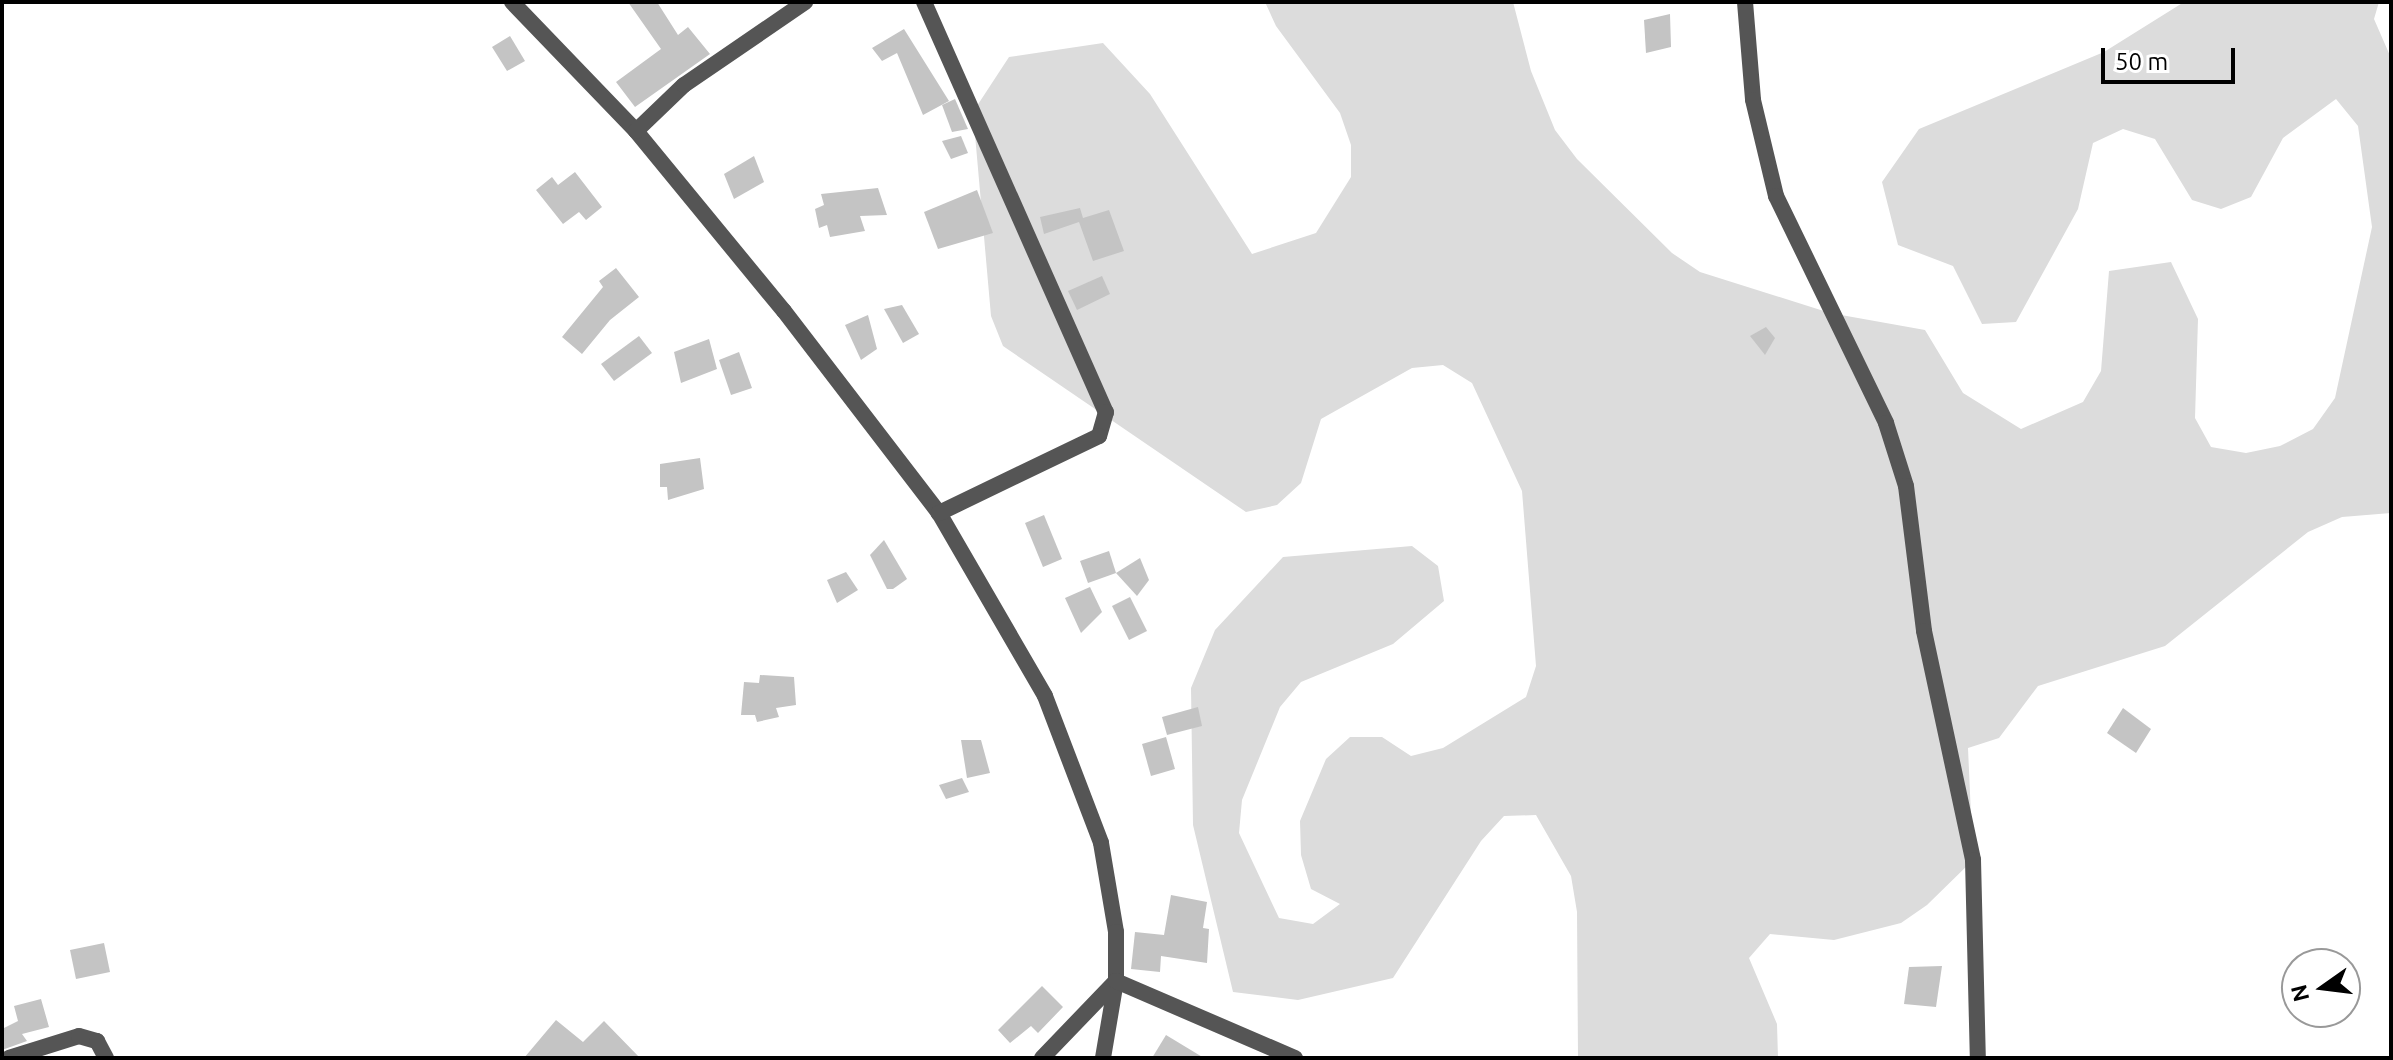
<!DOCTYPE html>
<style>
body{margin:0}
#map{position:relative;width:2393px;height:1060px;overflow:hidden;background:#fff;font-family:Ubuntu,sans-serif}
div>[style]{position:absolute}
.green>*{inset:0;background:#dcdcdc}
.building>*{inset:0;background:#c4c4c4}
.street>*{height:16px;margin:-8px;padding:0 8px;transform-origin:8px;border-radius:8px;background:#555}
span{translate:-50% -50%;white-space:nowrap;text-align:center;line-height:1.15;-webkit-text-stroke:8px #fff;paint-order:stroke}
.frame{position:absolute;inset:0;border:4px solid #000;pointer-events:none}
.north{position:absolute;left:2281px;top:948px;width:80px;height:80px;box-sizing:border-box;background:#fff;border:2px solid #999;border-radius:50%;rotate:256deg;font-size:22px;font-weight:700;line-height:32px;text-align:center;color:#000}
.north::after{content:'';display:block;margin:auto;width:28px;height:36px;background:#000;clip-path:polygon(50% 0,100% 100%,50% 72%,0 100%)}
.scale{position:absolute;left:2101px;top:48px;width:134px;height:36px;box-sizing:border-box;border:4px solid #000;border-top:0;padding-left:10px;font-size:24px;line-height:28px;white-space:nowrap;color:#000;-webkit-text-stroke:6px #fff;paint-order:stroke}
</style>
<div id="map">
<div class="green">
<i style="clip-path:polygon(1265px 2px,1513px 2px,1531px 71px,1555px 130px,1577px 159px,1672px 253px,1700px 272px,1830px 313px,1925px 330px,1963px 393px,2021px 429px,2083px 402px,2101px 371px,2109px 271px,2171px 262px,2198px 319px,2195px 418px,2211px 447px,2246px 453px,2280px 446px,2313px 429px,2335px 398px,2372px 227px,2358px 126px,2336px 99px,2283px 138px,2251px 197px,2221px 209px,2192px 200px,2155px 139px,2123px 129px,2093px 143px,2078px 209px,2016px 322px,1982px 324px,1953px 266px,1898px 245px,1882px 182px,1919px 129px,2104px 52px,2184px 2px,2379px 2px,2374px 19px,2391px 58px,2391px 513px,2342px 517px,2308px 532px,2165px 646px,2038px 686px,1999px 738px,1968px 748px,1973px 860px,1927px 905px,1901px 923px,1834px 940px,1770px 934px,1749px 958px,1777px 1024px,1778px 1058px,1578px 1058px,1577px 912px,1571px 876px,1536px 815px,1504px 816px,1481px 841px,1393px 978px,1298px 1000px,1233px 992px,1193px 825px,1191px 688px,1215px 630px,1283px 557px,1412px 546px,1438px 566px,1444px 601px,1393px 644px,1301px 682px,1280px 707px,1242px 800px,1239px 833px,1279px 918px,1313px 924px,1340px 904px,1311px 889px,1301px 855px,1300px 821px,1326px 759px,1350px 737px,1382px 737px,1411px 756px,1443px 748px,1526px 697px,1536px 666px,1522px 491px,1472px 383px,1443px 365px,1412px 368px,1321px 419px,1301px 483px,1277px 505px,1246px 512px,1003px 346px,991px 316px,973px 112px,1009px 57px,1103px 43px,1150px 94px,1252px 254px,1316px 233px,1351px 177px,1351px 145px,1340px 113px,1276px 26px)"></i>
</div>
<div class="building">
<i style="clip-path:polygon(628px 2px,657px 2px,678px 35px,688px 27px,710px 54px,635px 107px,616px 82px,661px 49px)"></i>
<i style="clip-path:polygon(1670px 14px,1671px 47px,1646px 53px,1644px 20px)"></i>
<i style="clip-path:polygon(904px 29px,949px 101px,923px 115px,897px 53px,882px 61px,872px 48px)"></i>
<i style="clip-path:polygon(510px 36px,525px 61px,507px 71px,492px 47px)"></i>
<i style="clip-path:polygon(955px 99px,968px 129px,952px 132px,942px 105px)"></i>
<i style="clip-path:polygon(961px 136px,968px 153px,951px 159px,942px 141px)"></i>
<i style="clip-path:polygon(754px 156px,764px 182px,734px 199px,724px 174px)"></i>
<i style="clip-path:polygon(575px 172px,602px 207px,586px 220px,579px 212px,563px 224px,536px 190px,552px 177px,558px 185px)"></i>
<i style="clip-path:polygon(878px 188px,887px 215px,860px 216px,865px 231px,830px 237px,827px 225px,819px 228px,815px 209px,824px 205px,821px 194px)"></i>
<i style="clip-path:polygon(977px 190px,993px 233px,938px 249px,924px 212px)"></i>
<i style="clip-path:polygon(1080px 208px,1083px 218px,1109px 210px,1124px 251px,1093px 261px,1079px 222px,1044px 234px,1040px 217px)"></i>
<i style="clip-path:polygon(616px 268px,639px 297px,610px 320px,582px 354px,562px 337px,603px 287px,599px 281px)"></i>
<i style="clip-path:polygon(1102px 276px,1110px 294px,1077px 310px,1068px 291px)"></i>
<i style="clip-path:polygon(902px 305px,919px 334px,903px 343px,884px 309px)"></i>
<i style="clip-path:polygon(868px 315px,877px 349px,861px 360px,845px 325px)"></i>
<i style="clip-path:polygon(1766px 327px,1775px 338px,1765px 355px,1750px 336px)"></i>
<i style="clip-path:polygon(639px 336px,652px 353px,614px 381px,601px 364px)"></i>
<i style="clip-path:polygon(709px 339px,717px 369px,681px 383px,674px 352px)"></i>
<i style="clip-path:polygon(739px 352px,752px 388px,731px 395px,719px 360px)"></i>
<i style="clip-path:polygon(700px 458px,704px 489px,668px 500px,667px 487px,660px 487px,660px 464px)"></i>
<i style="clip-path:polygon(1044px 515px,1062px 559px,1043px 567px,1025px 523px)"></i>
<i style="clip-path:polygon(884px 540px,907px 579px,893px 589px,887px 589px,870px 555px)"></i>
<i style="clip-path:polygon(1109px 551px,1116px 573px,1088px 583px,1080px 561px)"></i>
<i style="clip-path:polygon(1140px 558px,1149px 580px,1137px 596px,1116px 573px)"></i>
<i style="clip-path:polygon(846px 572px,858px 590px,837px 603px,827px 580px)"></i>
<i style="clip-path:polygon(1090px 587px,1102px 612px,1081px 633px,1065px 598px)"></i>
<i style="clip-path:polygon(1130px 597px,1147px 631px,1129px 640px,1112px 606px)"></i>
<i style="clip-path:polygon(760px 675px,794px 677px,796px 705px,776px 708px,779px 717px,757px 722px,755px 715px,741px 715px,744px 682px,759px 683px)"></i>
<i style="clip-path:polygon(1198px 707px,1202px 726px,1167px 735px,1162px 717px)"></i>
<i style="clip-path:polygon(2123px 708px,2151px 729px,2136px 753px,2107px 733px)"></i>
<i style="clip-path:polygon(1166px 737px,1175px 769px,1151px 776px,1142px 744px)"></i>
<i style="clip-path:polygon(961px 740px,981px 740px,990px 773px,967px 778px)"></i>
<i style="clip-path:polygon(962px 778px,969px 792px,946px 799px,939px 785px)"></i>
<i style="clip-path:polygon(1171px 895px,1207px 902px,1203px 928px,1209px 929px,1207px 963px,1161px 956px,1160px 972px,1131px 969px,1135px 932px,1164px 935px)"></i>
<i style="clip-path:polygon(104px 943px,110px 972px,76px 979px,70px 950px)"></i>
<i style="clip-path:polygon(1942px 966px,1936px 1007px,1904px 1004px,1909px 967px)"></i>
<i style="clip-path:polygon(1042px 986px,1063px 1007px,1038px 1033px,1031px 1026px,1010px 1043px,998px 1030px)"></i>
<i style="clip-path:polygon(41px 999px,49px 1027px,22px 1034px,27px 1041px,2px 1050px,2px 1029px,18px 1021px,14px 1006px)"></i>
<i style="clip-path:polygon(556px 1020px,583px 1042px,604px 1021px,640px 1058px,524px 1058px)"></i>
<i style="clip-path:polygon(1166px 1035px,1204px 1058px,1152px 1058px)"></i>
</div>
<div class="street">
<i style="left:512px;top:2px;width:179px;rotate:46.1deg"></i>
<i style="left:636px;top:131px;width:233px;rotate:50.6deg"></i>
<i style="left:784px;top:311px;width:255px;rotate:52.5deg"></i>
<i style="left:939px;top:513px;width:211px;rotate:59.9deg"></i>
<i style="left:1045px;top:696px;width:157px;rotate:69.1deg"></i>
<i style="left:1101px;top:843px;width:90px;rotate:80.4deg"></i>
<i style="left:1116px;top:932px;width:49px;rotate:90deg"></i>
<i style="left:1116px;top:981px;width:78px;rotate:99.6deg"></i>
<i style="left:924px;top:2px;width:449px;rotate:66.1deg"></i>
<i style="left:1106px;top:412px;width:25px;rotate:106deg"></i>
<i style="left:1099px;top:436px;width:178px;rotate:154.3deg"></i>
<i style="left:1745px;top:2px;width:98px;rotate:85.3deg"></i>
<i style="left:1753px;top:100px;width:99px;rotate:76.5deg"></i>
<i style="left:1776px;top:196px;width:252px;rotate:64.1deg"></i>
<i style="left:1886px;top:423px;width:66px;rotate:72.4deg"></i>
<i style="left:1906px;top:486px;width:146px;rotate:82.9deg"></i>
<i style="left:1924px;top:631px;width:234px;rotate:77.9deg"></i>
<i style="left:1973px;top:860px;width:198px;rotate:88.6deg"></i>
<i style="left:636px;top:131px;width:66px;rotate:-43.8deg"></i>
<i style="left:684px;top:85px;width:147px;rotate:-34.4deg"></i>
<i style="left:9px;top:1058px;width:73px;rotate:-17.4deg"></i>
<i style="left:79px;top:1036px;width:19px;rotate:16deg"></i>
<i style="left:97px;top:1041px;width:19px;rotate:62deg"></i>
<i style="left:1042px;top:1058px;width:107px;rotate:-46.1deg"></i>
<i style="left:1116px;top:981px;width:195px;rotate:23.3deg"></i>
</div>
<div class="frame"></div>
<div class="north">N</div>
<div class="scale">50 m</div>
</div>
